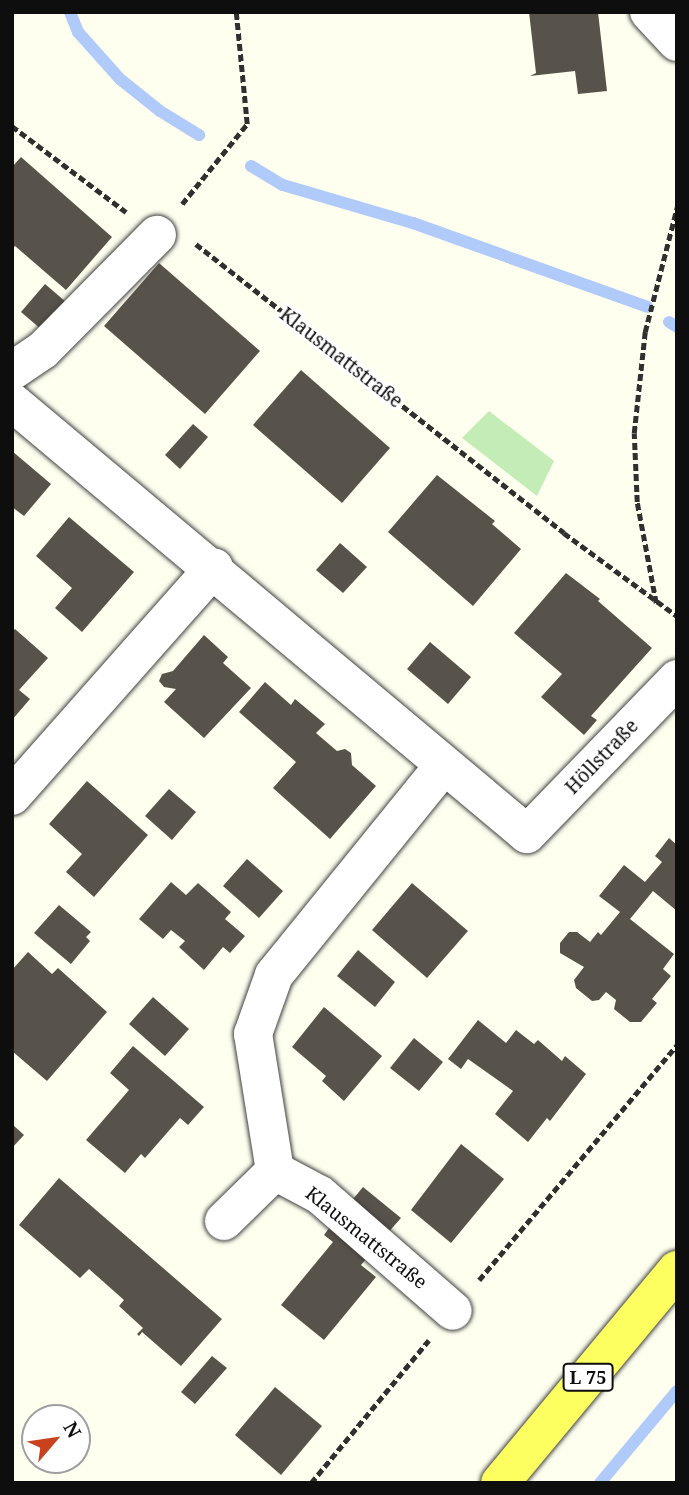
<!DOCTYPE html>
<meta charset="utf-8">
<style>
body{margin:0}
#map{position:relative;width:689px;height:1495px;overflow:hidden;background:#feffef;font-family:"Noto Serif",serif}
div>[style]{position:absolute}
.green>*{inset:0;background:#c4ecb6}
.stream>*{height:12px;margin:-6px;padding:0 6px;transform-origin:6px;border-radius:6px;background:#b0cbfa}
.building>*{inset:0;background:#58534a}
.path>*{height:4.5px;margin-top:-2.25px;transform-origin:0;background:repeating-linear-gradient(90deg,#303030 0 7px,transparent 0 10.5px)}
.roads{filter:drop-shadow(0 0 2px #414141) drop-shadow(0 0 2px #414141)}
.minor>*{height:38px;margin:-19px;padding:0 19px;transform-origin:19px;border-radius:19px;background:#fff}
.primary>*{height:38px;margin:-19px;padding:0 19px;transform-origin:19px;border-radius:19px;background:#fcff5f}
span{translate:-50% -50%;white-space:nowrap;text-align:center;line-height:1.15;-webkit-text-stroke:7px #fff;paint-order:stroke}
.shield-label span{padding:2px 5px;background:#fff;border:2px solid;border-radius:5px;-webkit-text-stroke-width:0}
.shield-label{font-size:18px;color:#0e0e0e;font-weight:700}
.street-label{font-size:19px;color:#0e0e0e}
.frame{position:absolute;inset:0;border:14px solid #0e0e0e;pointer-events:none}
.north{position:absolute;left:21px;top:1404px;width:70px;height:70px;box-sizing:border-box;background:#fff;border:2px solid #9f9f9f;border-radius:50%;rotate:61deg;font-size:19px;font-weight:700;line-height:28px;text-align:center;color:#0e0e0e}
.north::after{content:'';display:block;margin:auto;width:24px;height:32px;background:#c7421d;clip-path:polygon(50% 0,100% 100%,50% 72%,0 100%)}
</style>
<div id="map">
<div class="green">
<i style="clip-path:polygon(489px 411px,554px 461px,537px 496px,462px 438px)"></i>
</div>
<div class="stream">
<i style="left:70px;top:12px;width:22px;rotate:68deg"></i>
<i style="left:78px;top:32px;width:63px;rotate:48.2deg"></i>
<i style="left:120px;top:79px;width:51px;rotate:38.7deg"></i>
<i style="left:160px;top:111px;width:46px;rotate:31.6deg"></i>
<i style="left:251px;top:166px;width:37px;rotate:31deg"></i>
<i style="left:283px;top:185px;width:135px;rotate:16.3deg"></i>
<i style="left:413px;top:223px;width:249px;rotate:19.7deg"></i>
<i style="left:669px;top:322px;width:9px;rotate:32deg"></i>
<i style="left:600px;top:1483px;width:120px;rotate:-50.1deg"></i>
</div>
<div class="building">
<i style="clip-path:polygon(529px 12px,598px 12px,607px 91px,578px 94px,575px 71px,530px 76px,536px 73px)"></i>
<i style="clip-path:polygon(21px 157px,112px 237px,66px 290px,15px 246px,12px 249px,12px 167px)"></i>
<i style="clip-path:polygon(159px 263px,260px 351px,205px 414px,104px 326px)"></i>
<i style="clip-path:polygon(45px 284px,73px 308px,49px 336px,21px 312px)"></i>
<i style="clip-path:polygon(301px 370px,390px 448px,342px 503px,253px 425px)"></i>
<i style="clip-path:polygon(193px 424px,208px 437px,180px 469px,165px 455px)"></i>
<i style="clip-path:polygon(12px 451px,51px 484px,24px 516px,12px 507px)"></i>
<i style="clip-path:polygon(437px 475px,495px 521px,492px 524px,521px 549px,473px 606px,388px 532px)"></i>
<i style="clip-path:polygon(69px 517px,134px 572px,82px 632px,55px 608px,72px 588px,36px 556px)"></i>
<i style="clip-path:polygon(340px 543px,367px 567px,343px 593px,316px 570px)"></i>
<i style="clip-path:polygon(566px 573px,600px 599px,598px 601px,652px 648px,591px 716px,597px 720px,584px 735px,541px 697px,562px 674px,514px 633px)"></i>
<i style="clip-path:polygon(15px 629px,48px 658px,19px 690px,30px 699px,12px 720px,12px 632px)"></i>
<i style="clip-path:polygon(204px 635px,228px 657px,223px 663px,251px 688px,204px 738px,164px 702px,176px 689px,164px 687px,159px 681px,162px 674px,173px 671px)"></i>
<i style="clip-path:polygon(430px 642px,471px 677px,448px 704px,407px 669px)"></i>
<i style="clip-path:polygon(265px 682px,291px 705px,295px 699px,325px 724px,316px 733px,337px 751px,345px 749px,351px 753px,352px 765px,376px 786px,330px 839px,273px 788px,296px 762px,239px 712px)"></i>
<i style="clip-path:polygon(87px 781px,148px 835px,94px 897px,66px 872px,82px 854px,49px 824px)"></i>
<i style="clip-path:polygon(169px 789px,196px 812px,172px 840px,145px 816px)"></i>
<i style="clip-path:polygon(669px 838px,677px 845px,677px 911px,653px 891px,630px 919px,674px 954px,663px 969px,671px 976px,652px 999px,657px 1003px,641px 1022px,630px 1022px,614px 1009px,616px 1000px,606px 992px,599px 1000px,592px 1001px,576px 988px,574px 980px,584px 967px,560px 953px,560px 943px,569px 932px,577px 932px,590px 942px,598px 932px,601px 935px,620px 912px,599px 896px,624px 865px,645px 882px,662px 862px,655px 856px)"></i>
<i style="clip-path:polygon(247px 859px,283px 891px,259px 918px,223px 886px)"></i>
<i style="clip-path:polygon(171px 882px,186px 895px,198px 883px,231px 912px,225px 919px,245px 936px,230px 953px,223px 947px,204px 970px,179px 947px,185px 941px,171px 930px,163px 939px,139px 919px)"></i>
<i style="clip-path:polygon(412px 883px,468px 931px,427px 978px,372px 930px)"></i>
<i style="clip-path:polygon(59px 905px,91px 932px,86px 937px,90px 941px,71px 964px,34px 933px)"></i>
<i style="clip-path:polygon(358px 950px,395px 982px,375px 1007px,337px 976px)"></i>
<i style="clip-path:polygon(28px 952px,52px 974px,58px 968px,107px 1012px,47px 1081px,12px 1051px,12px 970px)"></i>
<i style="clip-path:polygon(153px 997px,189px 1029px,165px 1056px,129px 1024px)"></i>
<i style="clip-path:polygon(324px 1007px,382px 1056px,344px 1101px,322px 1081px,326px 1076px,292px 1047px)"></i>
<i style="clip-path:polygon(478px 1020px,506px 1043px,516px 1030px,534px 1044px,538px 1040px,562px 1061px,565px 1056px,586px 1074px,550px 1121px,547px 1118px,528px 1142px,495px 1114px,513px 1091px,468px 1059px,461px 1069px,448px 1059px)"></i>
<i style="clip-path:polygon(414px 1038px,443px 1062px,419px 1091px,390px 1068px)"></i>
<i style="clip-path:polygon(133px 1046px,204px 1107px,188px 1125px,180px 1118px,145px 1158px,141px 1154px,125px 1173px,86px 1140px,129px 1090px,110px 1073px)"></i>
<i style="clip-path:polygon(12px 1124px,24px 1135px,12px 1148px)"></i>
<i style="clip-path:polygon(461px 1144px,504px 1179px,451px 1243px,411px 1210px)"></i>
<i style="clip-path:polygon(59px 1178px,222px 1319px,181px 1366px,142px 1332px,139px 1336px,137px 1334px,143px 1328px,119px 1306px,124px 1300px,89px 1269px,80px 1278px,19px 1225px)"></i>
<i style="clip-path:polygon(363px 1187px,401px 1218px,386px 1235px,349px 1204px)"></i>
<i style="clip-path:polygon(335px 1220px,373px 1251px,361px 1265px,376px 1277px,324px 1340px,281px 1305px,333px 1242px,324px 1235px)"></i>
<i style="clip-path:polygon(212px 1356px,227px 1368px,195px 1404px,181px 1392px)"></i>
<i style="clip-path:polygon(275px 1387px,322px 1426px,281px 1475px,235px 1435px)"></i>
</div>
<div class="path">
<i style="left:12px;top:126px;width:143px;rotate:37deg"></i>
<i style="left:182px;top:204px;width:103px;rotate:-50.9deg"></i>
<i style="left:247px;top:124px;width:113px;rotate:-95.6deg"></i>
<i style="left:196px;top:244px;width:468px;rotate:38.1deg"></i>
<i style="left:564px;top:533px;width:140px;rotate:36.3deg"></i>
<i style="left:656px;top:603px;width:103px;rotate:-100.7deg"></i>
<i style="left:637px;top:502px;width:69px;rotate:-92.5deg"></i>
<i style="left:634px;top:433px;width:102px;rotate:-83.8deg"></i>
<i style="left:645px;top:332px;width:129px;rotate:-75.6deg"></i>
<i style="left:479px;top:1280px;width:307px;rotate:-49.9deg"></i>
<i style="left:311px;top:1483px;width:185px;rotate:-50.5deg"></i>
</div>
<div class="roads">
<div class="minor">
<i style="left:649px;top:12px;width:41px;rotate:47deg"></i>
<i style="left:12px;top:371px;width:37px;rotate:-34deg"></i>
<i style="left:43px;top:350px;width:162px;rotate:-45.3deg"></i>
<i style="left:12px;top:402px;width:672px;rotate:39.99deg"></i>
<i style="left:527px;top:834px;width:216px;rotate:-45.9deg"></i>
<i style="left:12px;top:796px;width:305px;rotate:-48.5deg"></i>
<i style="left:275px;top:1171px;width:139px;rotate:-99.1deg"></i>
<i style="left:253px;top:1034px;width:63px;rotate:-70.4deg"></i>
<i style="left:274px;top:975px;width:269px;rotate:-51deg"></i>
<i style="left:275px;top:1171px;width:51px;rotate:28.1deg"></i>
<i style="left:320px;top:1195px;width:176px;rotate:41.1deg"></i>
<i style="left:224px;top:1221px;width:71px;rotate:-44.4deg"></i>
</div>
<div class="primary">
<i style="left:500px;top:1483px;width:277px;rotate:-50.3deg"></i>
</div>
</div>
<div class="shield-label">
<span style="left:588px;top:1377px">L 75</span>
</div>
<div class="street-label">
<span style="left:341px;top:358px;rotate:38deg">Klausmattstraße</span>
<span style="left:602px;top:757px;rotate:-46deg">Höllstraße</span>
<span style="left:366px;top:1238px;rotate:39deg">Klausmattstraße</span>
</div>
<div class="frame"></div>
<div class="north">N</div>
</div>
